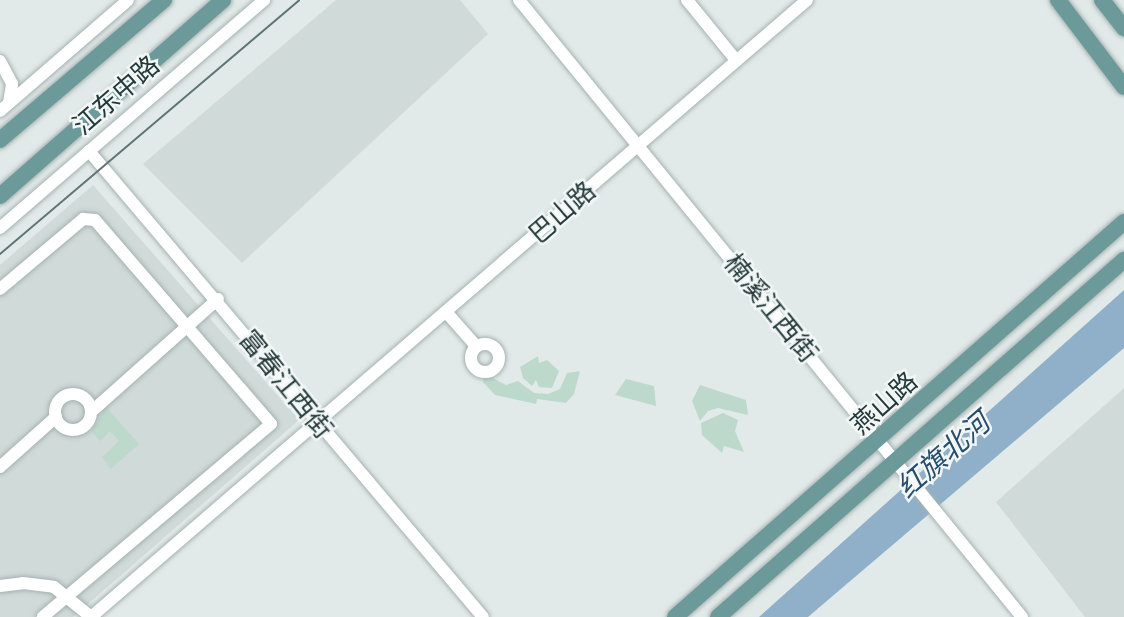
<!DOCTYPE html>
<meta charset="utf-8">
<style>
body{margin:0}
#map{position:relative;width:1124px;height:617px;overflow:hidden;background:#e2eae9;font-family:"PT Sans Narrow","Noto Sans SC",sans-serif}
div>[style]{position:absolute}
.built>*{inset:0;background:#d0dad8}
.green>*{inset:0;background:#bdd9cc}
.water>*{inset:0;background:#90b0c9}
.roads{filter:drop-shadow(0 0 2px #a5b1b1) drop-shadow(0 0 2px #a5b1b1)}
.minor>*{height:12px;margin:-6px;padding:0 6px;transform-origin:6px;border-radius:6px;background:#fff}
.minor>.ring{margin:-6px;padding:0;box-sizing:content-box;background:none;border:12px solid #fff;border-radius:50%}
.major>*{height:16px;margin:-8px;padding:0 8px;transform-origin:8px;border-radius:8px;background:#6c999a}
.tram>*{height:2px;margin:-1px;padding:0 1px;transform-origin:1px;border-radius:1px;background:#5f7474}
span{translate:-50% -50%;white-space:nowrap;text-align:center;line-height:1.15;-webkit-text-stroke:5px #f2f7f6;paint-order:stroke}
.street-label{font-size:26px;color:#243939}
.water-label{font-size:28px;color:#264d6d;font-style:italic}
</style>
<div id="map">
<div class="built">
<i style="clip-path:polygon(336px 0,460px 0,488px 34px,242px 263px,143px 164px)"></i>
<i style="clip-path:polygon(93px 185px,299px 420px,73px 617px,0 617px,0 265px)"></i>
<i style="clip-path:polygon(1124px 388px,1124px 617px,1085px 617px,996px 502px)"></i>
</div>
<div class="green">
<i style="clip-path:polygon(538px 356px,539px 363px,547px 360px,559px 371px,552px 388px,539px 387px,536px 380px,532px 386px,523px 378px,520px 367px)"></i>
<i style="clip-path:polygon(580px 371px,574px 394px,566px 403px,537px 399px,536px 404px,495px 395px,483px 382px,484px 376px,489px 376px,506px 385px,518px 381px,534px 393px,548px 394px,560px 389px,567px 373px)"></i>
<i style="clip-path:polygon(626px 379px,654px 386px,656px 406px,615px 395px)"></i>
<i style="clip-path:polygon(700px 385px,746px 400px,748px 415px,718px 408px,708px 411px,700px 421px,692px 401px)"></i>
<i style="clip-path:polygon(106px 407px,139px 444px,111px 469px,102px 457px,119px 441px,110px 431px,100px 441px,92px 431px)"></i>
<i style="clip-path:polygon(723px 413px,738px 420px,735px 431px,744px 452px,724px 446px,722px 453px,702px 435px,701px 423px)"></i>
</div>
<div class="water">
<i style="clip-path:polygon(1124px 290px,1124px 348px,808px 617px,759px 617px)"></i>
</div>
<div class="roads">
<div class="minor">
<i style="left:519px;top:0;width:796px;rotate:50.81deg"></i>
<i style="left:687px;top:0;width:77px;rotate:50.8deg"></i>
<i style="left:0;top:61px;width:26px;rotate:62deg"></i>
<i style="left:12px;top:84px;width:19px;rotate:99deg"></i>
<i style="left:0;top:111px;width:169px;rotate:-40.9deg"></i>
<i style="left:89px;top:151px;width:610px;rotate:49.79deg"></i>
<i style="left:0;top:228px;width:349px;rotate:-40.8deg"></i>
<i style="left:0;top:289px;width:109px;rotate:-40.1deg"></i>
<i style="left:83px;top:219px;width:12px;rotate:5deg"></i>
<i style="left:95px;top:220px;width:269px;rotate:49.2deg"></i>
<i style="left:271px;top:424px;width:299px;rotate:139.8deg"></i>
<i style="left:447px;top:313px;width:44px;rotate:48.7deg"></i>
<i class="ring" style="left:471px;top:344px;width:16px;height:16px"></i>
<i class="ring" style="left:55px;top:394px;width:24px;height:24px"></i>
<i style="left:91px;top:412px;width:170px;rotate:-41.7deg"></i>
<i style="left:0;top:467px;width:75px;rotate:-41.8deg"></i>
<i style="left:0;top:586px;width:23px;rotate:-7deg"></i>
<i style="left:23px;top:583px;width:31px;rotate:7deg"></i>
<i style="left:54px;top:587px;width:48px;rotate:39deg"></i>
<i style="left:91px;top:617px;width:945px;rotate:-40.75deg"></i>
</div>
<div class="major">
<i style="left:1058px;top:0;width:109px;rotate:52.8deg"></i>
<i style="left:1102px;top:0;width:36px;rotate:52deg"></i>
<i style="left:0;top:140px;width:216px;rotate:-40.5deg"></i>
<i style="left:0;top:196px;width:297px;rotate:-41.3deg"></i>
<i style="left:675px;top:617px;width:598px;rotate:-41.34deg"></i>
<i style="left:718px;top:617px;width:541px;rotate:-41.33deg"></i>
</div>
</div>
<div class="tram">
<i style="left:0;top:254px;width:392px;rotate:-40.3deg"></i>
</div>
<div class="street-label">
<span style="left:116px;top:95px;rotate:-41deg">江东中路</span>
<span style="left:562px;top:212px;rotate:-41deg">巴山路</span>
<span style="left:771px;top:308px;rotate:51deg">楠溪江西街</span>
<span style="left:286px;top:384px;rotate:51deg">富春江西街</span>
<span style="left:884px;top:403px;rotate:-42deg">燕山路</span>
</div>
<div class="water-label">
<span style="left:943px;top:455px;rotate:-41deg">红旗北河</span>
</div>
</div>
